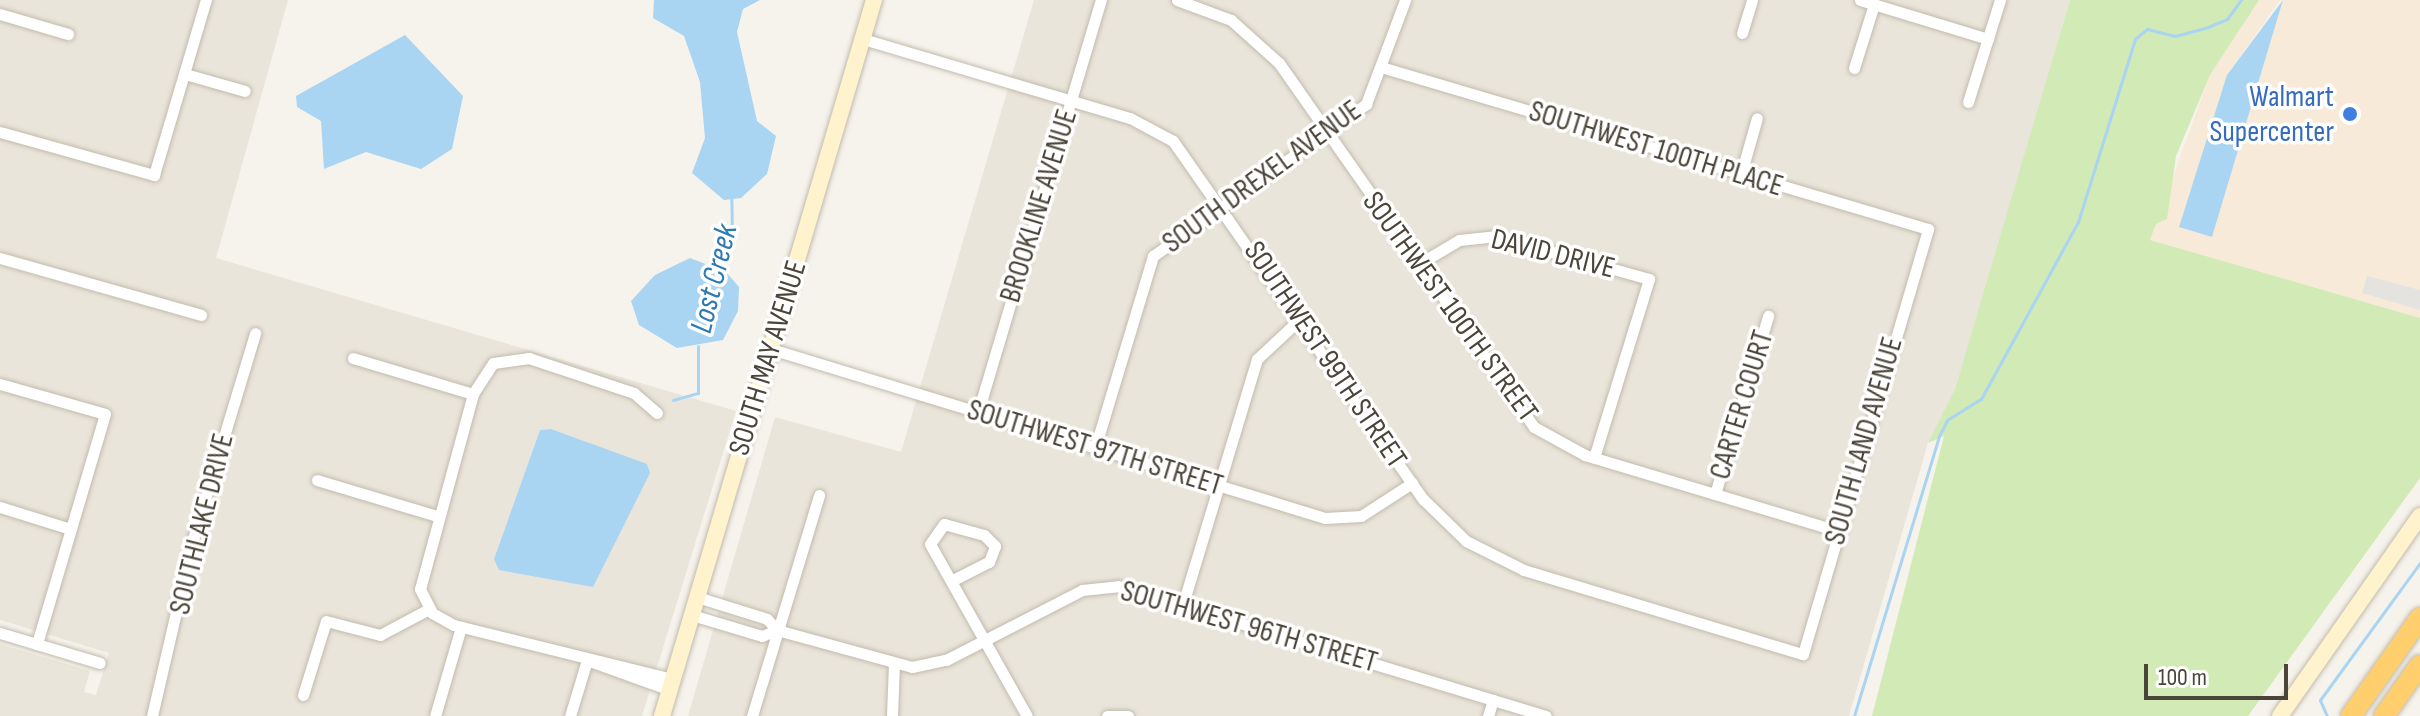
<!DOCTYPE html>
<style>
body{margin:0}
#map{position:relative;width:2420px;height:716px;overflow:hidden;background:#f6f3ec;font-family:"Sofia Sans Condensed",sans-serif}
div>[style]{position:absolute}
.residential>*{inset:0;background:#eae5da}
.commercial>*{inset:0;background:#f7ead8}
.green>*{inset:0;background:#d2eab5}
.parking>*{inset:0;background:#e5e3e0}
.water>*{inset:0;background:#a9d4f2}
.stream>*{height:3px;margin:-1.5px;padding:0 1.5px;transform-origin:1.5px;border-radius:1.5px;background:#a9d4f2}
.roads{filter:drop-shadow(0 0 2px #c2bbae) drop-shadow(0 0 2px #c2bbae)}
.minor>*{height:11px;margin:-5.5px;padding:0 5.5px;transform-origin:5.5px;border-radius:5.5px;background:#fff}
.secondary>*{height:16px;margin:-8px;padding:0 8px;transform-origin:8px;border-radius:8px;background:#fff3cd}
.motorway>*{height:20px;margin:-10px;padding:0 10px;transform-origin:10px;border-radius:10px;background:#ffcf6e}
.dots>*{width:22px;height:22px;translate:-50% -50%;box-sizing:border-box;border:4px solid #fff;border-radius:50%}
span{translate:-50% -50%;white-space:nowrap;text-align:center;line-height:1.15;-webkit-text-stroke:7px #fff;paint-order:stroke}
.shop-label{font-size:30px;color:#366cbe}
.right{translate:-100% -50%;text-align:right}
.street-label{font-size:30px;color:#4b4439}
.water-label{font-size:32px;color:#2e7ab2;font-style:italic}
.scale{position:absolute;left:2144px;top:664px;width:144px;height:36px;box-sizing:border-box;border:4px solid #4b4439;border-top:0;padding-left:10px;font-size:24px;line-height:28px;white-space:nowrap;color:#4b4439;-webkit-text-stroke:6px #fff;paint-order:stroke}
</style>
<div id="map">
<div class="residential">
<i style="clip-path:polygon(evenodd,0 0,288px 0,216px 258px,736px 411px,642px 716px,0 716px,0 644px,90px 671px,84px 692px,96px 695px,109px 653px,0 620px,0 265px,199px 321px,201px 314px,0 253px,0 0,551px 429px,647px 465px,581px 585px,494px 559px,540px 430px,551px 429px)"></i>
<i style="clip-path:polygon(1034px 0,2070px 0,1974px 328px,1947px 414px,1928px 443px,1849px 716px,688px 716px,775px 417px,901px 452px)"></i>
</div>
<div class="commercial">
<i style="clip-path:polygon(2259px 0,2280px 0,2227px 75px,2179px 227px,2212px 237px,2283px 0,2420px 0,2420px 318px,2150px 240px,2210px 75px)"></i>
</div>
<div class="green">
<i style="clip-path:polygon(2070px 0,2259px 0,2210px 75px,2176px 156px,2167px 219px,2156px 224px,2150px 240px,2420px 318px,2420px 478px,2248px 716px,1872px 716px,1944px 436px,1928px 443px,1955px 389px)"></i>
</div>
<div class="parking">
<i style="clip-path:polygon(2367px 276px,2420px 290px,2420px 310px,2362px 293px)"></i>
</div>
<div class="water">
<i style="clip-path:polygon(654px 0,760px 0,743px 9px,737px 32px,757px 121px,776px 136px,767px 174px,741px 198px,724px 200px,692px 173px,705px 138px,700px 82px,684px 36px,653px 18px)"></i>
<i style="clip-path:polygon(2283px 0,2212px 237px,2179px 227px,2227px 75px)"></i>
<i style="clip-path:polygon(405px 35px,463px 96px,452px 149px,421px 169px,366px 152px,324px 169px,321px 121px,297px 107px,296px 96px)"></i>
<i style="clip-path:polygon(690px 258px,726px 272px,739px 287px,738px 311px,723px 340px,677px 348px,639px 325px,631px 301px,655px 275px)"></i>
<i style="clip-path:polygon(551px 429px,647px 464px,650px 473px,593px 587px,499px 570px,494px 559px,540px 430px)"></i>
</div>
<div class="stream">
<i style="left:719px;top:274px;width:41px;rotate:-71.6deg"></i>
<i style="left:732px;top:235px;width:39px;rotate:-91deg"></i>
<i style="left:673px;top:400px;width:26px;rotate:-16deg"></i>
<i style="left:698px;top:393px;width:47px;rotate:-90deg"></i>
<i style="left:1854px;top:716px;width:293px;rotate:-73.1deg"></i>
<i style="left:1939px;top:436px;width:18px;rotate:-63deg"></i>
<i style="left:1947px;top:420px;width:40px;rotate:-32deg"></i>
<i style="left:1981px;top:399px;width:202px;rotate:-61.3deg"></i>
<i style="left:2078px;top:222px;width:192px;rotate:-72.7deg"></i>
<i style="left:2135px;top:39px;width:16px;rotate:-40deg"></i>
<i style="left:2147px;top:29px;width:29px;rotate:14deg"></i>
<i style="left:2175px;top:36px;width:34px;rotate:-15deg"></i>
<i style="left:2208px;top:27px;width:21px;rotate:-23deg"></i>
<i style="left:2227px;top:19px;width:24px;rotate:-54deg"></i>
<i style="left:2327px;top:716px;width:17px;rotate:-114deg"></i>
<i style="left:2320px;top:700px;width:170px;rotate:-53.9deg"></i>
</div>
<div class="roads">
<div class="minor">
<i style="left:1177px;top:0;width:58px;rotate:20.3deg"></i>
<i style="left:1231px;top:20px;width:64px;rotate:41.9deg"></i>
<i style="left:1279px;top:63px;width:444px;rotate:55deg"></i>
<i style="left:1534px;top:427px;width:58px;rotate:28.8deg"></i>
<i style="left:1585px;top:455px;width:264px;rotate:16.7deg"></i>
<i style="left:1860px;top:0;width:134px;rotate:16.9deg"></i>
<i style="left:0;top:14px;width:71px;rotate:16.4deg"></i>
<i style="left:1742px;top:33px;width:34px;rotate:-73deg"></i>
<i style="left:863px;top:39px;width:278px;rotate:16.5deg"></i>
<i style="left:1130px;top:118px;width:49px;rotate:28.1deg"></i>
<i style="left:1173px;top:141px;width:437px;rotate:55.1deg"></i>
<i style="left:1423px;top:499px;width:60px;rotate:44.3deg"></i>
<i style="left:1466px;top:541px;width:65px;rotate:26.6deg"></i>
<i style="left:1524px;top:570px;width:291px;rotate:16.8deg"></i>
<i style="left:1803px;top:654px;width:443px;rotate:-73.6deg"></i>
<i style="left:1928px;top:229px;width:567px;rotate:-163.51deg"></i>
<i style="left:1854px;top:68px;width:67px;rotate:-72.6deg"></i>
<i style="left:185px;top:74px;width:62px;rotate:15.8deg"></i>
<i style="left:1968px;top:102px;width:107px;rotate:-72.6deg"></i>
<i style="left:0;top:132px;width:160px;rotate:15.6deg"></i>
<i style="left:154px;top:175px;width:183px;rotate:-73.5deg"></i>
<i style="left:1741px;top:174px;width:58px;rotate:-74.1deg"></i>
<i style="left:0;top:258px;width:209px;rotate:15.8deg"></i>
<i style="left:1417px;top:265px;width:49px;rotate:-30.8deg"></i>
<i style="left:1459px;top:240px;width:36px;rotate:-6deg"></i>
<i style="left:1495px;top:236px;width:160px;rotate:15.6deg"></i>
<i style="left:1649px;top:279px;width:187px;rotate:107.1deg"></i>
<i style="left:771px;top:349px;width:579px;rotate:16.96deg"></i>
<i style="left:1325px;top:518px;width:36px;rotate:-3deg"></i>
<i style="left:1361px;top:516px;width:61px;rotate:-32.9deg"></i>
<i style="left:353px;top:358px;width:125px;rotate:16.7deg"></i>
<i style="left:0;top:384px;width:109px;rotate:15.9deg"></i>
<i style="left:105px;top:414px;width:240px;rotate:106.5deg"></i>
<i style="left:978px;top:412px;width:430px;rotate:-73.4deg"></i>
<i style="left:657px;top:413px;width:30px;rotate:-139deg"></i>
<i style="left:634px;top:393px;width:111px;rotate:-161.6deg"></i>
<i style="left:529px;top:358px;width:36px;rotate:172deg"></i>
<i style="left:493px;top:363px;width:37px;rotate:123deg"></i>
<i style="left:473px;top:394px;width:202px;rotate:105.2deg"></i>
<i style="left:420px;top:589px;width:27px;rotate:63deg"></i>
<i style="left:432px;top:613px;width:25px;rotate:29deg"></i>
<i style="left:454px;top:625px;width:226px;rotate:13.9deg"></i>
<i style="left:1095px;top:448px;width:201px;rotate:-73.2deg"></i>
<i style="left:1153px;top:256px;width:262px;rotate:-35.5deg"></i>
<i style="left:1366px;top:104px;width:111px;rotate:-69.4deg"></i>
<i style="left:317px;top:480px;width:125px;rotate:16.7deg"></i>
<i style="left:1715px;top:494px;width:186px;rotate:-73.4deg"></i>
<i style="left:0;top:507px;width:73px;rotate:17.4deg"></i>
<i style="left:955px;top:579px;width:38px;rotate:-27deg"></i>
<i style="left:989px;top:562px;width:17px;rotate:-69deg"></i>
<i style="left:995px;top:546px;width:16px;rotate:-135deg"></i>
<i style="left:984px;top:535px;width:41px;rotate:-164.6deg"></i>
<i style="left:944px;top:524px;width:24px;rotate:125deg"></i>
<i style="left:930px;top:544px;width:197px;rotate:60.6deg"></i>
<i style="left:697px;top:597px;width:73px;rotate:17.4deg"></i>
<i style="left:767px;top:619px;width:15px;rotate:48deg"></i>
<i style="left:777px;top:630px;width:140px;rotate:15.3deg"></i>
<i style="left:912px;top:667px;width:35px;rotate:-12deg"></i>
<i style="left:946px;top:660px;width:153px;rotate:-27.2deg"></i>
<i style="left:1082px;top:590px;width:36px;rotate:-6deg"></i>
<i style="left:1118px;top:586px;width:447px;rotate:16.9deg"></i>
<i style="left:1183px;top:604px;width:256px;rotate:-73.2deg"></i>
<i style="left:1257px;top:359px;width:59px;rotate:-42.9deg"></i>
<i style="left:692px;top:615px;width:73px;rotate:16.7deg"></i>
<i style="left:762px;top:636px;width:16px;rotate:-22deg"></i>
<i style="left:0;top:633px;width:104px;rotate:16.7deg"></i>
<i style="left:587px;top:660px;width:88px;rotate:19.9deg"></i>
<i style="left:303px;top:695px;width:77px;rotate:-72.7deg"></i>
<i style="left:326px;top:621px;width:56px;rotate:14.5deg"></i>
<i style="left:380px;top:635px;width:55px;rotate:-28deg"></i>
<i style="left:152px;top:716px;width:182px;rotate:-77deg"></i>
<i style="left:193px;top:539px;width:215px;rotate:-73.2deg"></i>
<i style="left:435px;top:716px;width:93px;rotate:-73.7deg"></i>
<i style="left:570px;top:716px;width:59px;rotate:-73.1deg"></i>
<i style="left:752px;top:716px;width:231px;rotate:-73.1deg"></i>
<i style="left:892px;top:716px;width:51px;rotate:-87.8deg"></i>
<i style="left:1107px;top:716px;width:21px"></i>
<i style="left:1488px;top:716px;width:17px;rotate:-73deg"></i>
</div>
<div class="secondary">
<i style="left:662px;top:716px;width:747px;rotate:-73.51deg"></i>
<i style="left:2280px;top:716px;width:244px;rotate:-55deg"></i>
</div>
<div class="motorway">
<i style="left:2351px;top:716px;width:120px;rotate:-54.9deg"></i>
<i style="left:2384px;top:716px;width:62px;rotate:-54.8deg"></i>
</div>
</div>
<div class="dots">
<i style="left:2350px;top:114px;background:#3f7fe0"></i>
</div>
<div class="shop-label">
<span class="right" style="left:2334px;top:114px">Walmart<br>Supercenter</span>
</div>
<div class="street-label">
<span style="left:1656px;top:149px;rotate:17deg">SOUTHWEST 100TH PLACE</span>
<span style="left:1262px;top:177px;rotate:-36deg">SOUTH DREXEL AVENUE</span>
<span style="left:1039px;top:206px;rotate:-73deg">BROOKLINE AVENUE</span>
<span style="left:1553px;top:254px;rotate:14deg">DAVID DRIVE</span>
<span style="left:1450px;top:307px;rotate:54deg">SOUTHWEST 100TH STREET</span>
<span style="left:1325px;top:355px;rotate:56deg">SOUTHWEST 99TH STREET</span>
<span style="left:768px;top:358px;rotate:-73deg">SOUTH MAY AVENUE</span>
<span style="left:1742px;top:405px;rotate:-73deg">CARTER COURT</span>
<span style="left:1864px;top:441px;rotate:-74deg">SOUTH LAND AVENUE</span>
<span style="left:1095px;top:448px;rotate:17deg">SOUTHWEST 97TH STREET</span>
<span style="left:202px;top:524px;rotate:-76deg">SOUTHLAKE DRIVE</span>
<span style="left:1249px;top:627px;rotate:16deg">SOUTHWEST 96TH STREET</span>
</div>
<div class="water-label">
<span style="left:715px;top:279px;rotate:-76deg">Lost Creek</span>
</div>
<div class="scale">100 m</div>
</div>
